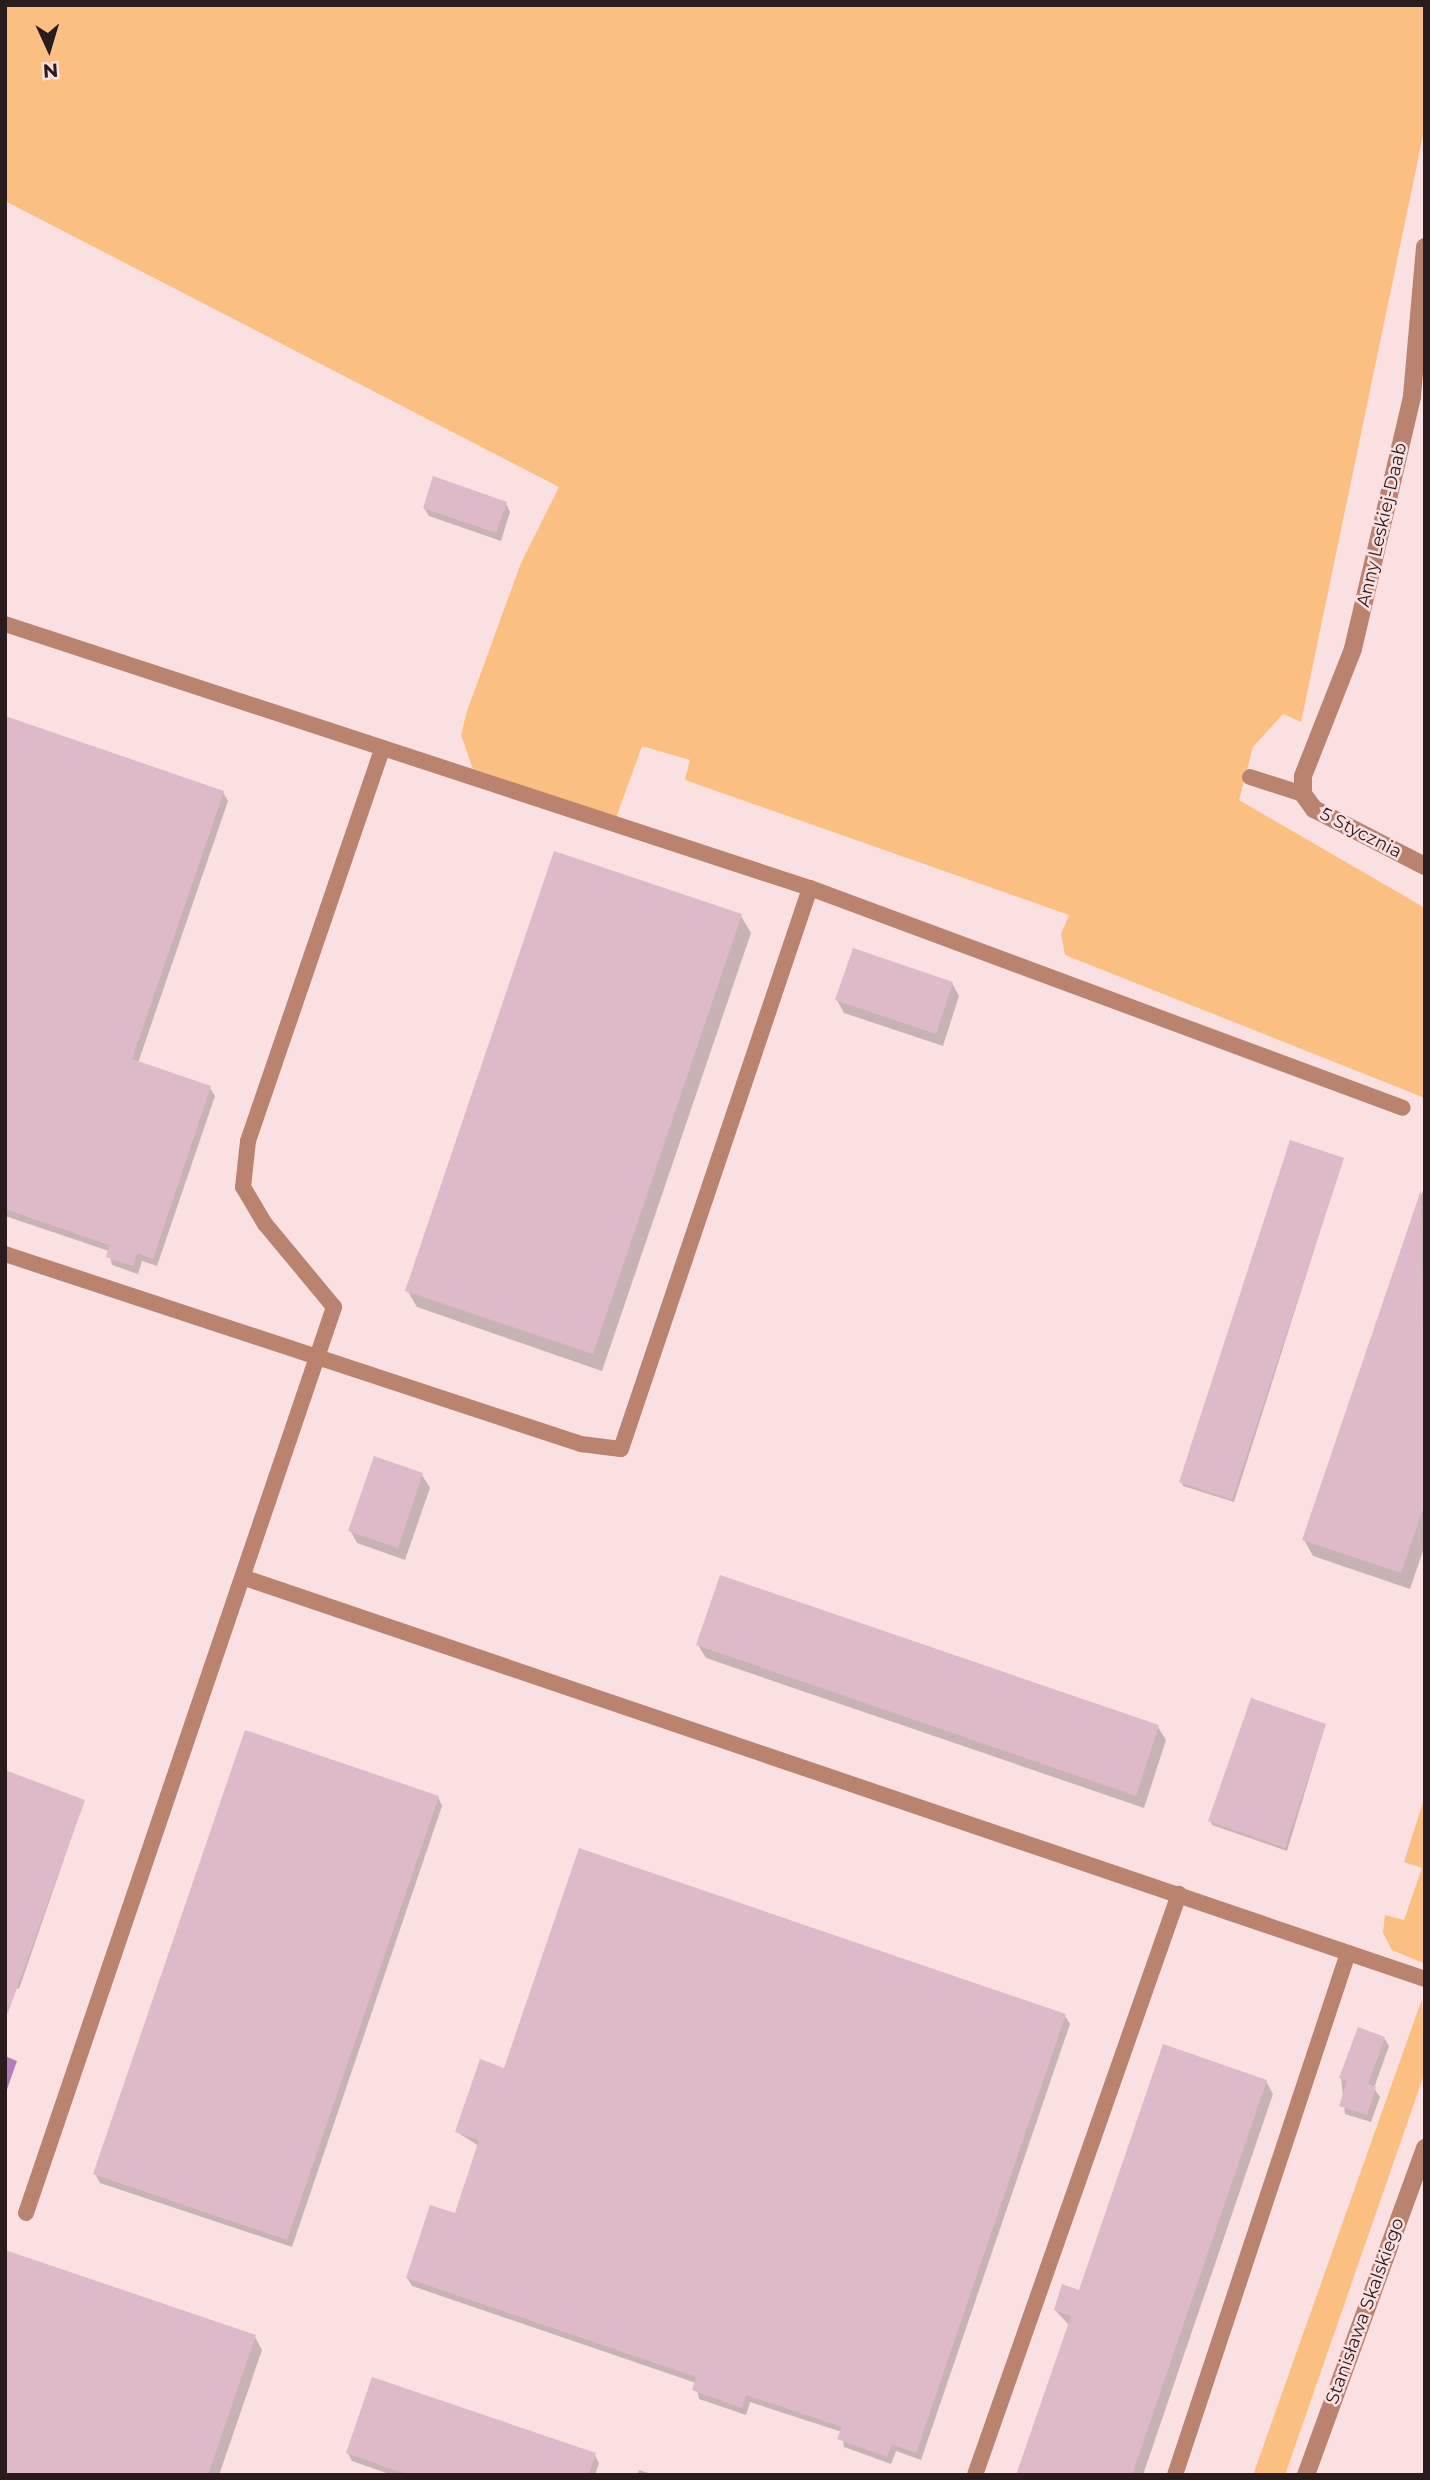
<!DOCTYPE html>
<meta charset="utf-8">
<style>
body{margin:0}
#map{position:relative;width:1430px;height:2480px;overflow:hidden;background:#fae0e1;font-family:Montserrat,sans-serif}
div>[style]{position:absolute}
.green>*{inset:0;background:#fbbf81}
.water>*{inset:0;background:#b47db9}
.shadow>*{inset:0;background:#0003}
.building>*{inset:0;background:#deb9ca}
.lane>*{height:16px;margin:-8px;padding:0 8px;transform-origin:8px;border-radius:8px;background:#ba836f}
.street>*{height:18px;margin:-9px;padding:0 9px;transform-origin:9px;border-radius:9px;background:#ba836f}
span{translate:-50% -50%;white-space:nowrap;text-align:center;line-height:1.15;-webkit-text-stroke:5px #fae0e1;paint-order:stroke}
.street-label{font-size:18px;color:#2a1b1c}
.frame{position:absolute;inset:0;border:7px solid #2a1b1c;pointer-events:none}
.north{position:absolute;left:14px;top:14px;width:70px;height:70px;-webkit-text-stroke:5px #fae0e1;paint-order:stroke;rotate:176deg;font-size:19px;font-weight:700;line-height:28px;text-align:center;color:#2a1b1c}
.north::after{content:'';display:block;margin:auto;width:24px;height:32px;background:#2a1b1c;clip-path:polygon(50% 0,100% 100%,50% 72%,0 100%)}
</style>
<div id="map">
<div class="green">
<i style="clip-path:polygon(5px 5px,1425px 5px,1425px 126px,1301px 722px,1283px 714px,1253px 747px,1239px 800px,1425px 908px,1425px 1098px,1065px 955px,1061px 934px,1069px 915px,685px 780px,690px 760px,642px 746px,616px 818px,473px 769px,461px 735px,467px 711px,521px 563px,559px 487px,5px 201px)"></i>
<i style="clip-path:polygon(1425px 1796px,1425px 1957px,1423px 1963px,1392px 1950px,1383px 1933px,1385px 1915px,1404px 1920px,1422px 1868px,1404px 1862px)"></i>
<i style="clip-path:polygon(1422px 1999px,1425px 2072px,1285px 2475px,1253px 2475px)"></i>
</div>
<div class="water">
<i style="clip-path:polygon(5px 2056px,17px 2061px,5px 2095px)"></i>
</div>
<div class="shadow">
<i style="clip-path:polygon(506px 503px,510px 512px,501px 541px,429px 516px,424px 508px)"></i>
<i style="clip-path:polygon(5px 718px,223px 792px,228px 801px,138px 1063px,210px 1088px,215px 1096px,157px 1266px,142px 1261px,138px 1274px,112px 1265px,109px 1251px,5px 1216px)"></i>
<i style="clip-path:polygon(741px 916px,751px 933px,602px 1371px,417px 1307px,407px 1290px)"></i>
<i style="clip-path:polygon(952px 983px,959px 996px,943px 1046px,844px 1013px,837px 1000px)"></i>
<i style="clip-path:polygon(1343px 1159px,1234px 1502px,1183px 1486px,1181px 1482px)"></i>
<i style="clip-path:polygon(1425px 1184px,1425px 1545px,1410px 1589px,1313px 1556px,1304px 1540px)"></i>
<i style="clip-path:polygon(422px 1475px,430px 1488px,405px 1560px,357px 1543px,350px 1530px)"></i>
<i style="clip-path:polygon(698px 1645px,1158px 1727px,1166px 1740px,1144px 1808px,706px 1658px)"></i>
<i style="clip-path:polygon(1325px 1726px,1287px 1851px,1212px 1825px,1210px 1821px)"></i>
<i style="clip-path:polygon(438px 1797px,442px 1806px,292px 2247px,100px 2183px,95px 2174px)"></i>
<i style="clip-path:polygon(84px 1801px,19px 1989px,5px 1984px)"></i>
<i style="clip-path:polygon(1065px 2016px,1070px 2024px,921px 2460px,896px 2451px,891px 2464px,844px 2447px,842px 2432px,750px 2402px,746px 2415px,699px 2399px,696px 2383px,412px 2286px,407px 2278px,456px 2215px,479px 2146px,457px 2132px,505px 2070px)"></i>
<i style="clip-path:polygon(1384px 2038px,1389px 2046px,1374px 2088px,1380px 2097px,1371px 2122px,1345px 2114px,1341px 2078px)"></i>
<i style="clip-path:polygon(1266px 2081px,1273px 2094px,1143px 2475px,1018px 2475px,1069px 2325px,1055px 2310px,1081px 2292px)"></i>
<i style="clip-path:polygon(255px 2337px,262px 2350px,219px 2475px,5px 2475px)"></i>
<i style="clip-path:polygon(348px 2453px,594px 2454px,599px 2463px,595px 2475px,392px 2475px,352px 2461px)"></i>
<i style="clip-path:polygon(639px 2470px,654px 2475px,637px 2475px)"></i>
</div>
<div class="building">
<i style="clip-path:polygon(433px 476px,507px 502px,496px 533px,423px 508px)"></i>
<i style="clip-path:polygon(5px 716px,224px 791px,132px 1059px,211px 1086px,153px 1259px,137px 1253px,133px 1266px,106px 1257px,109px 1245px,5px 1209px)"></i>
<i style="clip-path:polygon(554px 851px,742px 914px,593px 1354px,405px 1291px)"></i>
<i style="clip-path:polygon(853px 948px,953px 982px,936px 1034px,835px 1000px)"></i>
<i style="clip-path:polygon(1290px 1140px,1344px 1158px,1232px 1500px,1179px 1482px)"></i>
<i style="clip-path:polygon(1421px 1190px,1425px 1503px,1401px 1573px,1302px 1540px)"></i>
<i style="clip-path:polygon(374px 1456px,423px 1473px,398px 1548px,348px 1531px)"></i>
<i style="clip-path:polygon(720px 1575px,1159px 1725px,1136px 1796px,696px 1645px)"></i>
<i style="clip-path:polygon(1251px 1698px,1326px 1724px,1285px 1848px,1208px 1821px)"></i>
<i style="clip-path:polygon(245px 1730px,439px 1796px,287px 2240px,93px 2174px)"></i>
<i style="clip-path:polygon(5px 1770px,85px 1800px,8px 2013px,5px 2012px)"></i>
<i style="clip-path:polygon(579px 1848px,1066px 2014px,916px 2453px,892px 2444px,887px 2457px,837px 2439px,842px 2427px,746px 2395px,742px 2408px,692px 2390px,696px 2377px,406px 2278px,430px 2205px,455px 2213px,479px 2140px,455px 2132px,480px 2059px,504px 2068px)"></i>
<i style="clip-path:polygon(1358px 2027px,1385px 2037px,1368px 2084px,1376px 2087px,1367px 2115px,1339px 2106px,1347px 2081px,1339px 2078px)"></i>
<i style="clip-path:polygon(1163px 2044px,1267px 2080px,1132px 2475px,1016px 2475px,1071px 2316px,1054px 2310px,1062px 2284px,1079px 2290px)"></i>
<i style="clip-path:polygon(5px 2250px,256px 2335px,208px 2475px,5px 2475px)"></i>
<i style="clip-path:polygon(372px 2377px,596px 2453px,588px 2475px,409px 2475px,346px 2453px)"></i>
</div>
<div class="lane">
<i style="left:5px;top:624px;width:847px;rotate:18.16deg"></i>
<i style="left:810px;top:888px;width:632px;rotate:20.35deg"></i>
<i style="left:1250px;top:777px;width:56px;rotate:17.8deg"></i>
<i style="left:5px;top:1254px;width:607px;rotate:18.26deg"></i>
<i style="left:581px;top:1444px;width:40px;rotate:7.1deg"></i>
<i style="left:621px;top:1449px;width:592px;rotate:-71.38deg"></i>
<i style="left:245px;top:1578px;width:1246px;rotate:18.77deg"></i>
<i style="left:26px;top:2213px;width:957px;rotate:-71.22deg"></i>
<i style="left:334px;top:1307px;width:108px;rotate:-129.7deg"></i>
<i style="left:265px;top:1224px;width:43px;rotate:-120.7deg"></i>
<i style="left:243px;top:1187px;width:46px;rotate:-83.8deg"></i>
<i style="left:248px;top:1141px;width:411px;rotate:-71.1deg"></i>
<i style="left:975px;top:2475px;width:616px;rotate:-70.65deg"></i>
<i style="left:1175px;top:2475px;width:550px;rotate:-71.66deg"></i>
</div>
<div class="street">
<i style="left:1425px;top:247px;width:151px;rotate:95deg"></i>
<i style="left:1412px;top:397px;width:259px;rotate:103.2deg"></i>
<i style="left:1353px;top:649px;width:136px;rotate:111.5deg"></i>
<i style="left:1303px;top:776px;width:18px;rotate:90deg"></i>
<i style="left:1303px;top:794px;width:19px;rotate:54deg"></i>
<i style="left:1314px;top:809px;width:125px;rotate:27.2deg"></i>
<i style="left:1306px;top:2475px;width:348px;rotate:-70deg"></i>
</div>
<div class="street-label">
<span style="left:1382px;top:525px;rotate:-77deg">Anny Leskiej-Daab</span>
<span style="left:1361px;top:833px;rotate:27deg">5 Stycznia</span>
<span style="left:1365px;top:2311px;rotate:-70deg">Stanisława Skalskiego</span>
</div>
<div class="frame"></div>
<div class="north">N</div>
</div>
